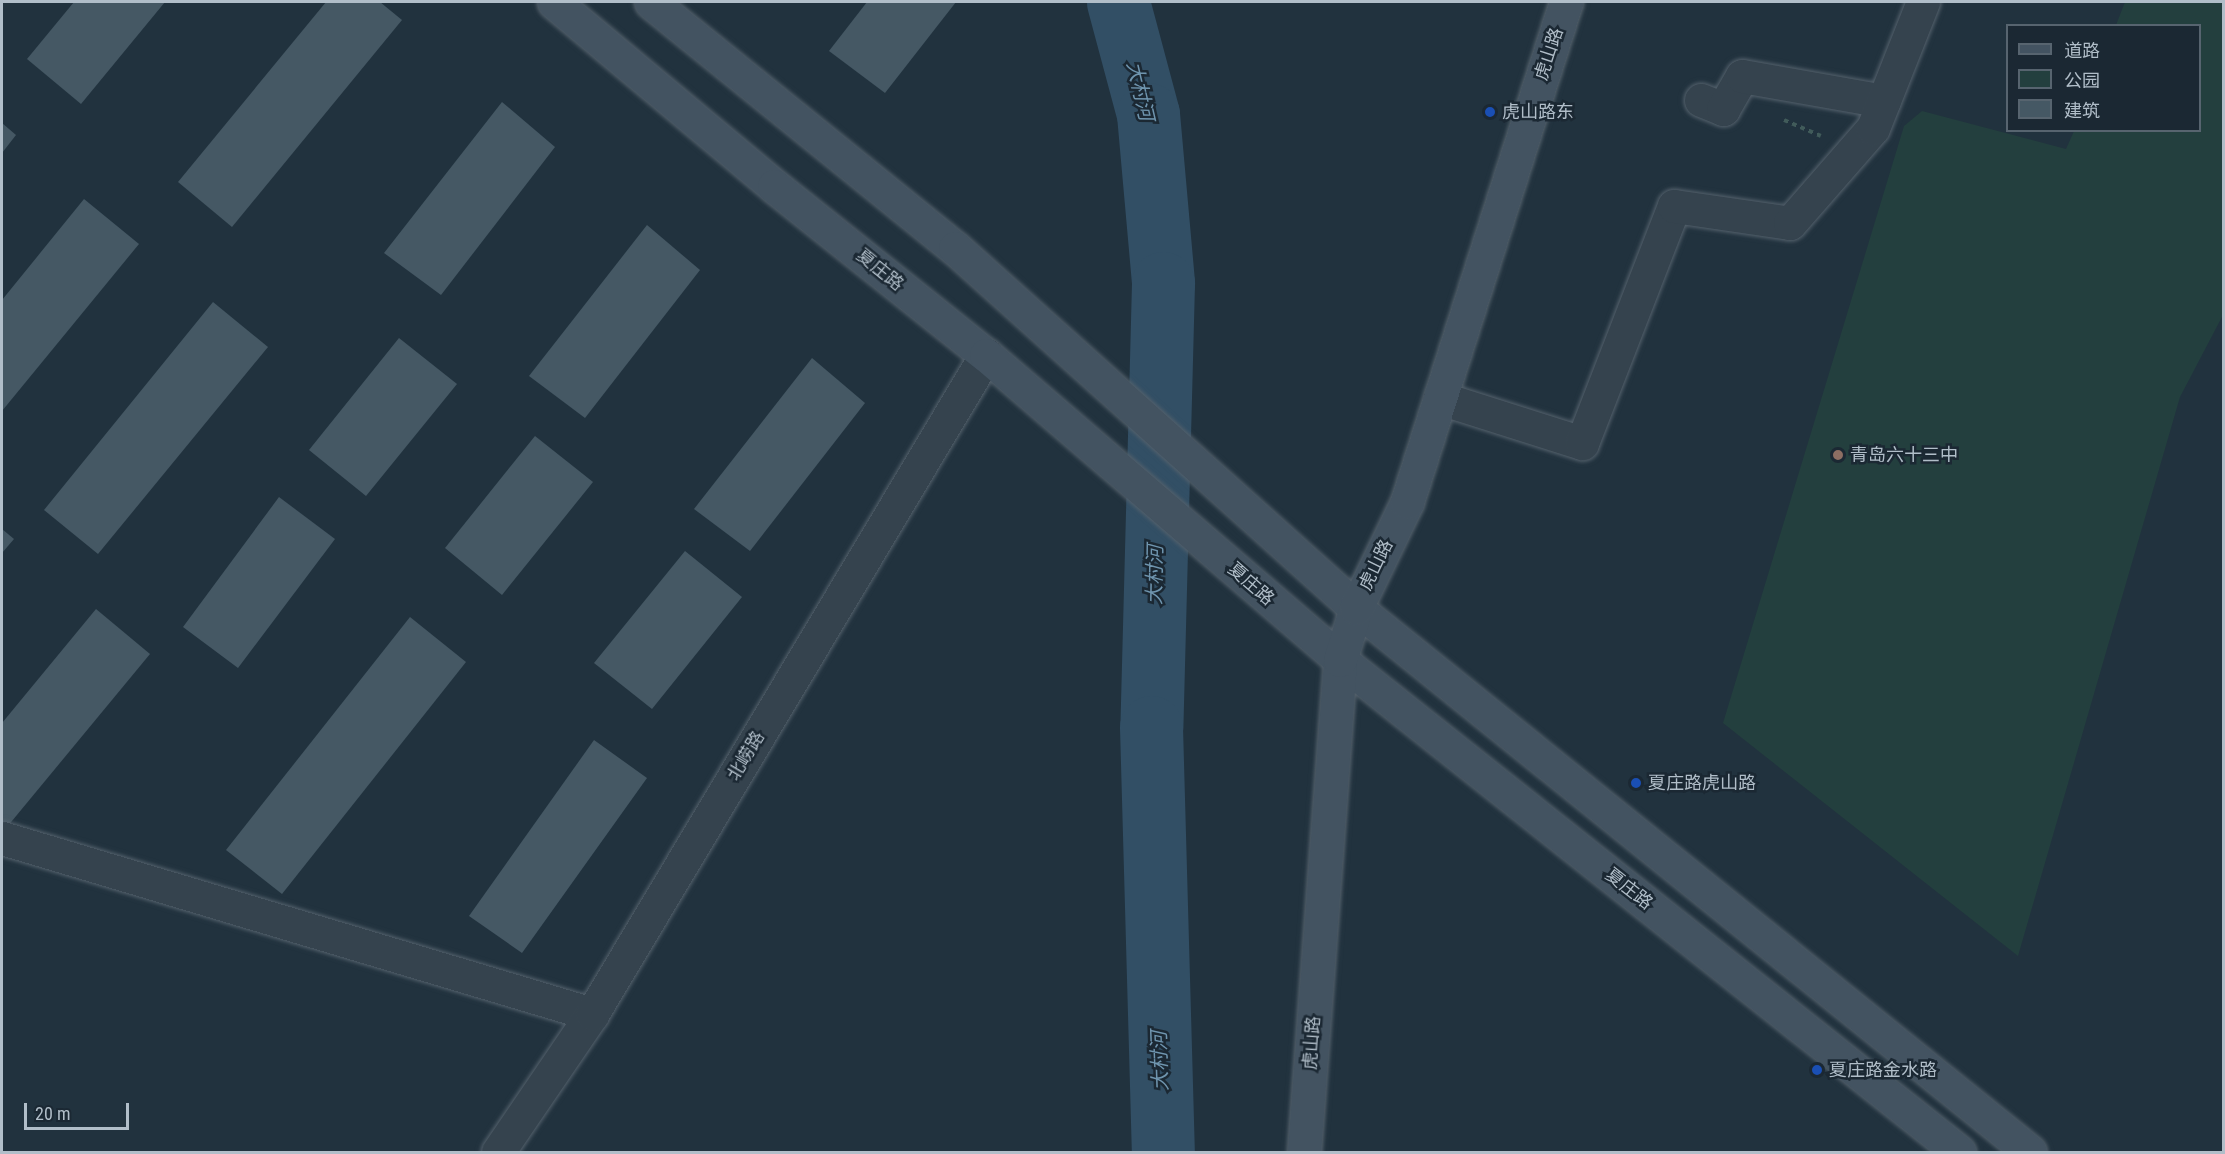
<!DOCTYPE html>
<meta charset="utf-8">
<style>
body{margin:0}
#map{position:relative;width:2225px;height:1154px;overflow:hidden;background:#21323e;font-family:"Roboto Condensed","Noto Sans SC",sans-serif}
div>[style]{position:absolute}
.green>*{inset:0;background:#233f3e}
.river>*{height:63px;margin:-31.5px;padding:0 31.5px;transform-origin:31.5px;border-radius:31.5px;background:#324f65}
.building>*{inset:0;background:#455864}
.path>*{height:4px;margin-top:-2px;transform-origin:0;background:repeating-linear-gradient(90deg,#415b5a 0 4.5px,transparent 0 9px)}
.roads{filter:drop-shadow(0 0 2px #54616c) drop-shadow(0 0 2px #54616c)}
.street>*{height:33px;margin:-16.5px;padding:0 16.5px;transform-origin:16.5px;border-radius:16.5px;background:#35434e}
.secondary>*{height:33px;margin:-16.5px;padding:0 16.5px;transform-origin:16.5px;border-radius:16.5px;background:#435361}
.dots>*{width:16px;height:16px;translate:-50% -50%;box-sizing:border-box;border:3px solid #1b2833;border-radius:50%}
span{translate:-50% -50%;white-space:nowrap;text-align:center;line-height:1.15;-webkit-text-stroke:5px #1b2833;paint-order:stroke}
.street-label{font-size:18px;color:#b1bec9}
.poi-label{font-size:18px;color:#b1bec9}
.left{translate:0 -50%;text-align:left}
.water-label{font-size:20px;color:#6f95af;font-style:italic}
.frame{position:absolute;inset:0;border:3px solid #b1bec9;pointer-events:none}
.legend{position:absolute;left:2006px;top:24px;width:195px;height:108px;box-sizing:border-box;background:#1b2833;border:2px solid #57646f;margin:0;padding:8px 10px;list-style:none;font-size:18px;color:#b1bec9}
.legend li{display:flex;align-items:center;gap:12px;height:30px}
.legend b{width:30px;border:2px solid #57646f}
.scale{position:absolute;left:24px;top:1103px;width:105px;height:27px;box-sizing:border-box;border:3px solid #b1bec9;border-top:0;padding-left:8px;font-size:18px;line-height:21px;white-space:nowrap;color:#b1bec9;-webkit-text-stroke:4px #1b2833;paint-order:stroke}
</style>
<div id="map">
<div class="green">
<i style="clip-path:polygon(2125px 2px,2223px 2px,2223px 315px,2180px 397px,2018px 956px,1723px 723px,1904px 126px,1922px 111px,2066px 149px,2074px 131px,2200px 130px,2200px 26px,2116px 25px)"></i>
</div>
<div class="river">
<i style="left:1118px;top:2px;width:116px;rotate:75deg"></i>
<i style="left:1148px;top:114px;width:170px;rotate:84.9deg"></i>
<i style="left:1163px;top:283px;width:444px;rotate:91.5deg"></i>
<i style="left:1151px;top:727px;width:425px;rotate:88.4deg"></i>
</div>
<div class="building">
<i style="clip-path:polygon(74px 2px,165px 2px,81px 104px,27px 59px)"></i>
<i style="clip-path:polygon(326px 2px,380px 2px,402px 20px,232px 227px,178px 182px)"></i>
<i style="clip-path:polygon(867px 2px,956px 2px,885px 93px,829px 51px)"></i>
<i style="clip-path:polygon(502px 102px,555px 147px,441px 295px,384px 253px)"></i>
<i style="clip-path:polygon(2px 123px,16px 135px,2px 153px)"></i>
<i style="clip-path:polygon(84px 199px,139px 244px,2px 411px,2px 300px)"></i>
<i style="clip-path:polygon(647px 225px,700px 270px,585px 418px,529px 376px)"></i>
<i style="clip-path:polygon(213px 302px,268px 347px,98px 554px,44px 510px)"></i>
<i style="clip-path:polygon(399px 338px,457px 384px,366px 496px,309px 450px)"></i>
<i style="clip-path:polygon(812px 358px,865px 403px,750px 551px,694px 509px)"></i>
<i style="clip-path:polygon(535px 436px,593px 482px,502px 595px,445px 548px)"></i>
<i style="clip-path:polygon(279px 497px,335px 539px,238px 668px,183px 627px)"></i>
<i style="clip-path:polygon(2px 529px,14px 539px,2px 553px)"></i>
<i style="clip-path:polygon(685px 551px,742px 597px,652px 709px,594px 663px)"></i>
<i style="clip-path:polygon(96px 609px,150px 654px,7px 827px,2px 823px,2px 723px)"></i>
<i style="clip-path:polygon(410px 617px,466px 662px,282px 894px,226px 850px)"></i>
<i style="clip-path:polygon(594px 740px,647px 778px,522px 953px,469px 916px)"></i>
</div>
<div class="path">
<i style="left:1784px;top:120px;width:40px;rotate:23.4deg"></i>
</div>
<div class="roads">
<div class="street">
<i style="left:1701px;top:100px;width:24px;rotate:22deg"></i>
<i style="left:1723px;top:109px;width:38px;rotate:-60deg"></i>
<i style="left:1742px;top:76px;width:144px;rotate:10deg"></i>
<i style="left:1440px;top:398px;width:149px;rotate:17.6deg"></i>
<i style="left:1582px;top:443px;width:254px;rotate:-68.8deg"></i>
<i style="left:1674px;top:206px;width:117px;rotate:8.3deg"></i>
<i style="left:1790px;top:223px;width:126px;rotate:-48.9deg"></i>
<i style="left:1873px;top:128px;width:136px;rotate:-68.4deg"></i>
<i style="left:2px;top:838px;width:616px;rotate:16.61deg"></i>
<i style="left:498px;top:1152px;width:167px;rotate:-55.7deg"></i>
<i style="left:592px;top:1014px;width:768px;rotate:-59.13deg"></i>
</div>
<div class="secondary">
<i style="left:554px;top:2px;width:287px;rotate:39.9deg"></i>
<i style="left:774px;top:186px;width:271px;rotate:38.6deg"></i>
<i style="left:986px;top:355px;width:467px;rotate:40.7deg"></i>
<i style="left:1340px;top:660px;width:791px;rotate:38.48deg"></i>
<i style="left:651px;top:2px;width:391px;rotate:39deg"></i>
<i style="left:955px;top:248px;width:539px;rotate:41.92deg"></i>
<i style="left:1356px;top:608px;width:866px;rotate:38.91deg"></i>
<i style="left:1304px;top:1152px;width:493px;rotate:-85.8deg"></i>
<i style="left:1340px;top:660px;width:54px;rotate:-72.9deg"></i>
<i style="left:1356px;top:608px;width:118px;rotate:-64.3deg"></i>
<i style="left:1407px;top:502px;width:525px;rotate:-72.36deg"></i>
</div>
</div>
<div class="dots">
<i style="left:1490px;top:112px;background:#1a4fb4"></i>
<i style="left:1838px;top:455px;background:#8d6e63"></i>
<i style="left:1636px;top:783px;background:#1a4fb4"></i>
<i style="left:1817px;top:1070px;background:#1a4fb4"></i>
</div>
<div class="street-label">
<span style="left:1549px;top:54px;rotate:-72deg">虎山路</span>
<span style="left:880px;top:270px;rotate:39deg">夏庄路</span>
<span style="left:1376px;top:565px;rotate:-64deg">虎山路</span>
<span style="left:1251px;top:584px;rotate:41deg">夏庄路</span>
<span style="left:746px;top:756px;rotate:-59deg">北崂路</span>
<span style="left:1629px;top:889px;rotate:38deg">夏庄路</span>
<span style="left:1312px;top:1043px;rotate:-86deg">虎山路</span>
</div>
<div class="poi-label">
<span class="left" style="left:1502px;top:112px">虎山路东</span>
<span class="left" style="left:1850px;top:455px">青岛六十三中</span>
<span class="left" style="left:1648px;top:783px">夏庄路虎山路</span>
<span class="left" style="left:1829px;top:1070px">夏庄路金水路</span>
</div>
<div class="water-label">
<span style="left:1140px;top:91px;rotate:77deg">大村河</span>
<span style="left:1155px;top:575px;rotate:-89deg">大村河</span>
<span style="left:1160px;top:1061px;rotate:-92deg">大村河</span>
</div>
<div class="frame"></div>
<ul class="legend">
<li><b style="height:8px;background:#435361"></b>道路</li>
<li><b style="height:16px;background:#233f3e"></b>公园</li>
<li><b style="height:16px;background:#455864"></b>建筑</li>
</ul>
<div class="scale">20 m</div>
</div>
